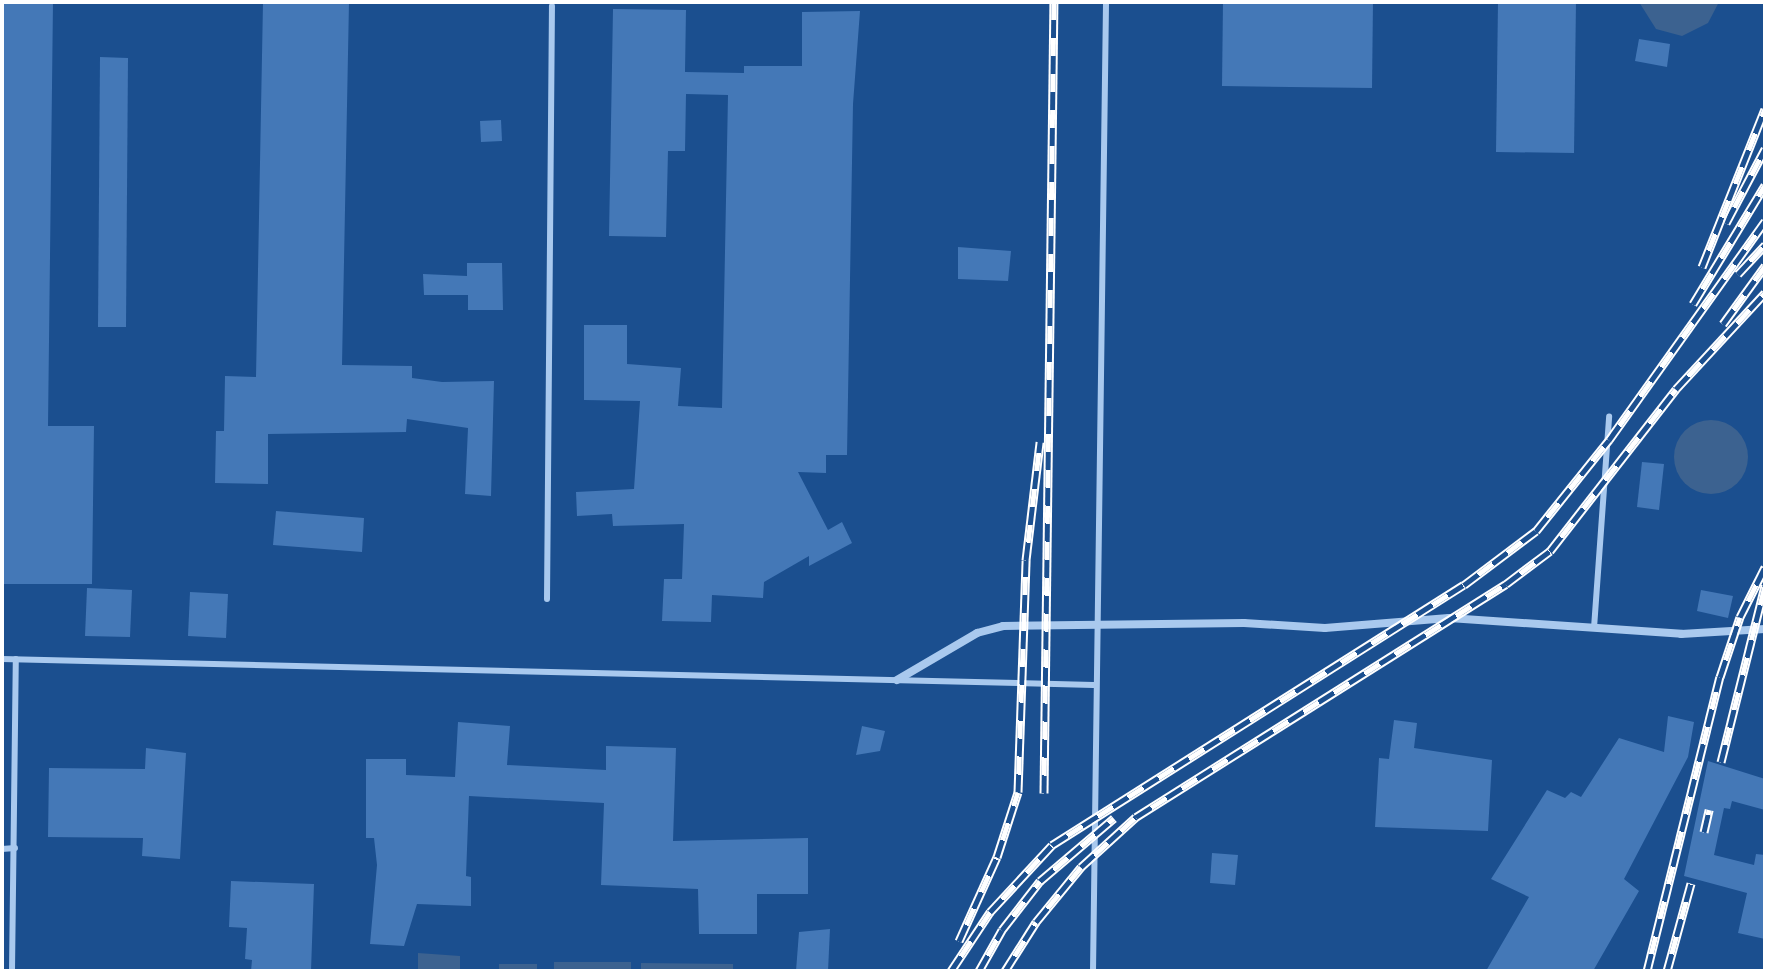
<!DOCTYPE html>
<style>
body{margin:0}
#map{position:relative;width:1767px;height:973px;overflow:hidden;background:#1b4f8f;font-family:"Noto Sans",sans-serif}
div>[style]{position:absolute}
.water>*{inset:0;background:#3c6290}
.round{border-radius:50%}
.building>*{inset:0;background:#4478b7}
.service>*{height:6px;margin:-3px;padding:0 3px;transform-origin:3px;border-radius:3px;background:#a9c9ee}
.minor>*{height:8px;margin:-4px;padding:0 4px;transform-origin:4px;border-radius:4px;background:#a9c9ee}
.rail>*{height:9px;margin-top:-4.5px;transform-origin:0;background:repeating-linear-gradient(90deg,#1b4f8f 0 18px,#fff 0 36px);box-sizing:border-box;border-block:2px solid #fff}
span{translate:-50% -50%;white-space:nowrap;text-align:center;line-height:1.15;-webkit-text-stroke:8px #1b4f8f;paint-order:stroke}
.frame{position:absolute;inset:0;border:4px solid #fff;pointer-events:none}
</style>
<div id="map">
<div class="water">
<i style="clip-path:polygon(1639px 2px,1719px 2px,1708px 23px,1682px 36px,1656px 29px)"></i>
<i class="round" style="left:1674px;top:420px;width:74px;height:74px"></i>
<i style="clip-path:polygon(418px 953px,460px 956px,460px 971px,418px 971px)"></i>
<i style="clip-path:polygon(554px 962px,631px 962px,631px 971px,554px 971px)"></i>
<i style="clip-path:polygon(641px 963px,733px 964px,733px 971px,641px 971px)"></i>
<i style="clip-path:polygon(499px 964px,537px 964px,537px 971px,499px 971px)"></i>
</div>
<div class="building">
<i style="clip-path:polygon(2px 2px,53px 2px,48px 426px,94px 426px,92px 584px,2px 584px)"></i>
<i style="clip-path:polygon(263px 2px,349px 2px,342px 365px,412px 366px,412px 378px,442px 382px,494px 381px,491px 496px,465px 494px,468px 428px,407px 419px,406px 432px,268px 434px,268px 484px,215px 483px,216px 431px,224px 431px,225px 376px,256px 377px)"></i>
<i style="clip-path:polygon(1223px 2px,1373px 2px,1372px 88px,1222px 86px)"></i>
<i style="clip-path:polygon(1498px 2px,1576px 2px,1574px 153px,1496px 152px)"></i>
<i style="clip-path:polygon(613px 9px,686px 10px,685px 72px,744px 73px,744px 66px,802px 66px,802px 12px,860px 11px,853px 104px,847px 455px,826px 455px,826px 473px,798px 472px,828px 530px,842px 522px,852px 543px,809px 566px,809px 556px,764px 582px,763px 598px,712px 595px,711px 622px,662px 621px,664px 579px,682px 579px,684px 524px,613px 526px,612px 514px,577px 516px,576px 492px,634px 489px,640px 401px,584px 400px,584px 325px,627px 325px,627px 364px,681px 368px,678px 406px,722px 408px,728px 95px,686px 94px,685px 151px,668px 151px,666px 237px,609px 236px)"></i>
<i style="clip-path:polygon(1639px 39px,1670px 44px,1667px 67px,1635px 61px)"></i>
<i style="clip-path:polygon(100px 57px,128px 58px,126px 327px,98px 327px)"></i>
<i style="clip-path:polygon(501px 120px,502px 141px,481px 142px,480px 121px)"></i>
<i style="clip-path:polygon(958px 247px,1011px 251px,1008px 281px,958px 279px)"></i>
<i style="clip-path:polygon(467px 263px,502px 263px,503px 310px,468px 310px,468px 295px,424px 295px,423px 274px,467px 276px)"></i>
<i style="clip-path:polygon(1642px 462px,1664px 464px,1659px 510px,1637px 507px)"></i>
<i style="clip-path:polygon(276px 511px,364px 518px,362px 552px,273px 545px)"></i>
<i style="clip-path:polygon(87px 588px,132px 590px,130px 637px,85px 636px)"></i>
<i style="clip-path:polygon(1701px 590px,1733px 596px,1728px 618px,1697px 611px)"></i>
<i style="clip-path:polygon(190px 592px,228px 594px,226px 638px,188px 636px)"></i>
<i style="clip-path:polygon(1668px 716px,1694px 722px,1688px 757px,1624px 879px,1639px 891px,1593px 971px,1486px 971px,1529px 897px,1491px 879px,1547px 790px,1565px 798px,1571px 792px,1581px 797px,1619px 738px,1664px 752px)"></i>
<i style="clip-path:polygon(1394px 720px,1417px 723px,1414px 748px,1492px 760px,1488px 831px,1375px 827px,1379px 758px,1389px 759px)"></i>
<i style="clip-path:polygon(458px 722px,510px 726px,507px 765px,606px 770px,606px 746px,676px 748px,673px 841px,808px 838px,808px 894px,757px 894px,757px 934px,699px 934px,698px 889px,601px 885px,604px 803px,469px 796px,466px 876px,471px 877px,471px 906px,417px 904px,404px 946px,370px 944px,377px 865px,374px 838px,366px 838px,366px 759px,406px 759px,406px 775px,455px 777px)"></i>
<i style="clip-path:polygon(862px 726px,885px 731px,880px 751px,856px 755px)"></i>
<i style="clip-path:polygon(146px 748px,186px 753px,180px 859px,142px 856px,143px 838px,48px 837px,49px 768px,145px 769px)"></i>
<i style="clip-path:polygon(1708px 761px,1765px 779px,1765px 810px,1732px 801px,1730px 809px,1724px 808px,1714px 855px,1754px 865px,1756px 854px,1765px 855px,1765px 939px,1738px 933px,1747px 893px,1684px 876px)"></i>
<i style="clip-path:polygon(1212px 853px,1238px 855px,1235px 885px,1210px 883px)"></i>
<i style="clip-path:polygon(231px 881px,314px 884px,311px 971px,251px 971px,252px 960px,245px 959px,247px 928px,229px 927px)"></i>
<i style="clip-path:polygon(830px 929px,828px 971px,796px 971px,799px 932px)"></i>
</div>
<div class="service">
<i style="left:547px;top:599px;width:593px;rotate:-89.52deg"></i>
<i style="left:1594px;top:628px;width:212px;rotate:-85.9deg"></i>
<i style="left:2px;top:659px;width:1092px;rotate:1.36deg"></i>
<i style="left:2px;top:849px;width:13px;rotate:-4deg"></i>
<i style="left:12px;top:971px;width:312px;rotate:-89.3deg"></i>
<i style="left:1093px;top:971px;width:969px;rotate:-89.23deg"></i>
</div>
<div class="minor">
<i style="left:897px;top:680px;width:93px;rotate:-30.4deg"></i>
<i style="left:977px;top:633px;width:27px;rotate:-15deg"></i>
<i style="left:1003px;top:626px;width:241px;rotate:-0.7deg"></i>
<i style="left:1244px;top:623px;width:81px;rotate:3.5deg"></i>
<i style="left:1325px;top:628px;width:124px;rotate:-4.6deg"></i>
<i style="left:1449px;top:618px;width:233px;rotate:3.9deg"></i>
<i style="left:1681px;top:634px;width:84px;rotate:-3.4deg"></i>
</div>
<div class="rail">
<i style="left:1726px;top:223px;width:84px;rotate:-62.2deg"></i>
<i style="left:1702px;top:267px;width:170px;rotate:-68.3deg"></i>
<i style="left:1738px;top:274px;width:40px;rotate:-47deg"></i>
<i style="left:1693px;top:304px;width:139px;rotate:-58.8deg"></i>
<i style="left:1723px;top:324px;width:72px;rotate:-54.1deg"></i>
<i style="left:1721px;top:762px;width:182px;rotate:-76deg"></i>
<i style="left:1044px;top:793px;width:791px;rotate:-89.28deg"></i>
<i style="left:1704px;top:832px;width:23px;rotate:-77deg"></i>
<i style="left:959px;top:941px;width:92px;rotate:-65.7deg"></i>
<i style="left:997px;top:857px;width:68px;rotate:-72.1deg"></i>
<i style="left:1018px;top:792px;width:232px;rotate:-88deg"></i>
<i style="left:1026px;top:560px;width:119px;rotate:-83.2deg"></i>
<i style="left:951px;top:971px;width:71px;rotate:-56.5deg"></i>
<i style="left:990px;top:912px;width:91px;rotate:-47.2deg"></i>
<i style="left:1052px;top:845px;width:487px;rotate:-32.3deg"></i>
<i style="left:1464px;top:585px;width:90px;rotate:-36.9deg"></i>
<i style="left:1536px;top:531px;width:117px;rotate:-51.3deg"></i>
<i style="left:1609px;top:440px;width:269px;rotate:-54.5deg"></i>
<i style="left:979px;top:971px;width:47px;rotate:-60.7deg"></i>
<i style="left:1002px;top:930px;width:62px;rotate:-52.2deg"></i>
<i style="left:1040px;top:881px;width:97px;rotate:-40.4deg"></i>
<i style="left:1005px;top:971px;width:58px;rotate:-57.7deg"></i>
<i style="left:1036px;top:922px;width:71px;rotate:-50.7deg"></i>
<i style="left:1081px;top:867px;width:74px;rotate:-42.3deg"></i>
<i style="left:1136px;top:817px;width:437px;rotate:-32.2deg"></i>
<i style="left:1506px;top:584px;width:55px;rotate:-36.9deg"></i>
<i style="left:1550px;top:551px;width:205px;rotate:-52.1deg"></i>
<i style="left:1676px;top:389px;width:131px;rotate:-47.2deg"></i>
<i style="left:1647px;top:971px;width:303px;rotate:-76.1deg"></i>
<i style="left:1720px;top:677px;width:63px;rotate:-71.6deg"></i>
<i style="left:1740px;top:617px;width:56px;rotate:-63.4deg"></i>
<i style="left:1667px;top:971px;width:91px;rotate:-74.7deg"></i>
</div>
<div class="frame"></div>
</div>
